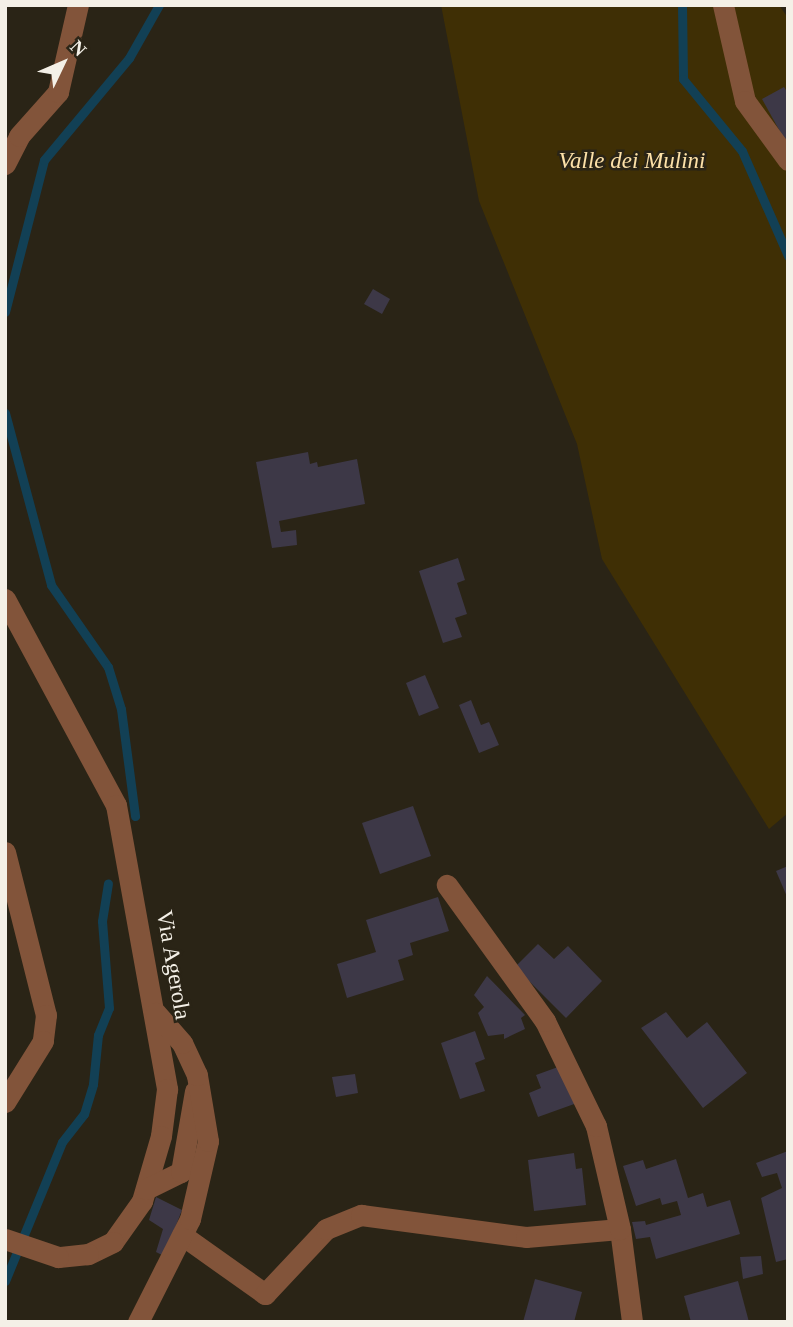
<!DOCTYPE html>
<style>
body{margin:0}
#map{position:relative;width:793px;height:1327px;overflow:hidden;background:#2a2416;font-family:Georgia,serif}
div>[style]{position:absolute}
.green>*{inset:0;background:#3f2f05}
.stream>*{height:9px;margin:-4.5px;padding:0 4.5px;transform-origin:4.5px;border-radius:4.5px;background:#124055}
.building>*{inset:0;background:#3d3847}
.minor>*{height:21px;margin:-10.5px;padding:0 10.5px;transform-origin:10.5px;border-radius:10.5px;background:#82543a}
span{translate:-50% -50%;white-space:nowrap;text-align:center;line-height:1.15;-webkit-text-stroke:5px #2a2416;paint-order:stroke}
.park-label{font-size:23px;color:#fde1a8;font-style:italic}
.street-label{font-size:23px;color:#f4f0e7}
.frame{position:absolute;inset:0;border:7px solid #f4f0e7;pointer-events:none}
.north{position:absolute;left:28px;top:28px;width:70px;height:70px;-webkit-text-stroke:5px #2a2416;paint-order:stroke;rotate:46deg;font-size:19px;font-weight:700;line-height:28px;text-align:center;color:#f4f0e7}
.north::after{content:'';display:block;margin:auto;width:24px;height:32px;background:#f4f0e7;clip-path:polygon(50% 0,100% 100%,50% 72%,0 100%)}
</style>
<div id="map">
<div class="green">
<i style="clip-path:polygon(441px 5px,779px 5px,788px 18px,788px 813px,769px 829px,602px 559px,577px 444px,479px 201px)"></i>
</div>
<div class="stream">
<i style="left:682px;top:5px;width:74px;rotate:89.2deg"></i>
<i style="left:683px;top:79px;width:93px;rotate:50.7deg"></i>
<i style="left:742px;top:151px;width:115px;rotate:66.3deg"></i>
<i style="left:5px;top:312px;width:157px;rotate:-75.6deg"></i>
<i style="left:44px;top:160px;width:133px;rotate:-50.2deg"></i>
<i style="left:129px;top:58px;width:61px;rotate:-60.5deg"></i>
<i style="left:5px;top:413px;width:178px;rotate:75deg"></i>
<i style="left:51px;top:585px;width:100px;rotate:55.2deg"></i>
<i style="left:108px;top:667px;width:44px;rotate:72.8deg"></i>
<i style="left:121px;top:709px;width:108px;rotate:82.5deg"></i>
<i style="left:5px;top:1281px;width:150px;rotate:-67.7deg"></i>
<i style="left:62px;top:1142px;width:36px;rotate:-52deg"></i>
<i style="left:84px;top:1114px;width:31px;rotate:-73deg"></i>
<i style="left:93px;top:1084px;width:49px;rotate:-84.2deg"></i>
<i style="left:98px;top:1035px;width:29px;rotate:-68deg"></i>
<i style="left:109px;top:1008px;width:87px;rotate:-94.6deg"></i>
<i style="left:102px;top:921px;width:38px;rotate:-81deg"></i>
</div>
<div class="building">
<i style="clip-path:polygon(784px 87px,788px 93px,788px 146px,762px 99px)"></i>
<i style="clip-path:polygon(373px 289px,390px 299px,382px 314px,364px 304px)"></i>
<i style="clip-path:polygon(308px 452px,310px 464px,317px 462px,318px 467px,357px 459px,365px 504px,279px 521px,281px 532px,296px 530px,297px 545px,272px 548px,256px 462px)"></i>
<i style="clip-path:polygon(458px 558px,465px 580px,457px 583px,467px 614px,455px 618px,462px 637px,443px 643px,419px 571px)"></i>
<i style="clip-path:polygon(425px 675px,439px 708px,419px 716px,406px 683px)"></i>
<i style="clip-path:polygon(471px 700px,481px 725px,489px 722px,499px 745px,479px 753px,459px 705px)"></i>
<i style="clip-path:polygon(413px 806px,431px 856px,380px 874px,362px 823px)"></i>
<i style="clip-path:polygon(788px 866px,788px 899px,776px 871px)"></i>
<i style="clip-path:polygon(438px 897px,449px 931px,410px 943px,413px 955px,398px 960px,404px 980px,347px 998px,337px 964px,376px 952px,366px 920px)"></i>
<i style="clip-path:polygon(538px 944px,554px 959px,568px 946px,602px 981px,566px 1018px,515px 967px)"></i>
<i style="clip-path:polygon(487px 976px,525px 1015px,521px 1018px,525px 1029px,504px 1039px,504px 1034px,488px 1036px,478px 1013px,484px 1007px,474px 995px)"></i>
<i style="clip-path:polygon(666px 1012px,687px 1038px,707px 1022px,747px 1073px,703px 1108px,641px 1028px)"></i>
<i style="clip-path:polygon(475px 1031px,485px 1059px,475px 1063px,485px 1091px,460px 1099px,441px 1043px)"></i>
<i style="clip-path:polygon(558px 1067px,577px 1103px,538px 1117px,529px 1093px,541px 1088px,536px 1075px)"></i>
<i style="clip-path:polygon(355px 1074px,358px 1093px,336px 1097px,332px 1077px)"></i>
<i style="clip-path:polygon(788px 1151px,788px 1259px,776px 1262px,761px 1198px,782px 1188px,777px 1173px,762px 1177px,756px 1163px)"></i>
<i style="clip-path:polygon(574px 1153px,576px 1169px,582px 1168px,586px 1205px,534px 1211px,528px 1160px)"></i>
<i style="clip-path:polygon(676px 1159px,688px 1198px,703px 1193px,707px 1207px,730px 1200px,740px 1234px,656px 1259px,650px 1237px,636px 1239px,632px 1222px,645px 1221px,646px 1225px,681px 1215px,677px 1201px,662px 1205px,660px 1198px,636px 1206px,623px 1166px,643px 1160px,646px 1169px)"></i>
<i style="clip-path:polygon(156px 1197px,182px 1210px,164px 1256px,156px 1252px,163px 1229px,149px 1220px)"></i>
<i style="clip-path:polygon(761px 1256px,763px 1274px,743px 1279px,740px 1257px)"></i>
<i style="clip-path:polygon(535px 1279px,582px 1292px,574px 1322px,523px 1322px)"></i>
<i style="clip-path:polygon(738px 1281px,749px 1322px,691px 1322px,684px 1296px)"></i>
</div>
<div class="minor">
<i style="left:723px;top:5px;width:98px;rotate:77.1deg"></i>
<i style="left:745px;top:101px;width:73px;rotate:53.9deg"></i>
<i style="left:5px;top:164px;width:31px;rotate:-63deg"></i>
<i style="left:19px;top:136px;width:59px;rotate:-48.4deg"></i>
<i style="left:58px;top:92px;width:89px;rotate:-77.1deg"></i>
<i style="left:5px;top:599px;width:234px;rotate:61.7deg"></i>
<i style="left:116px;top:805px;width:289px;rotate:79.8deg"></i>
<i style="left:167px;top:1089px;width:47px;rotate:97.3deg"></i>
<i style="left:161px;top:1136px;width:68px;rotate:106.3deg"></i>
<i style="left:142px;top:1201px;width:50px;rotate:125.3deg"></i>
<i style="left:113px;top:1242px;width:28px;rotate:154deg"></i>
<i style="left:88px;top:1254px;width:30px;rotate:174deg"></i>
<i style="left:58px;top:1257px;width:56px;rotate:-161.2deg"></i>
<i style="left:5px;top:852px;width:168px;rotate:75.9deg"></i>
<i style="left:46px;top:1015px;width:26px;rotate:97deg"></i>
<i style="left:43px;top:1041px;width:72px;rotate:121.9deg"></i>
<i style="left:146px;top:1189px;width:39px;rotate:-26deg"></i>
<i style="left:181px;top:1172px;width:82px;rotate:-80.2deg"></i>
<i style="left:620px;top:1229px;width:94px;rotate:82.6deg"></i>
<i style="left:182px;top:1235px;width:102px;rotate:35.4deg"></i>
<i style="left:265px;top:1294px;width:89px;rotate:-46.8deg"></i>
<i style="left:326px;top:1229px;width:38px;rotate:-22deg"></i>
<i style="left:361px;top:1215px;width:166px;rotate:7.6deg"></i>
<i style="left:526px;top:1237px;width:94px;rotate:-4.9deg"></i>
<i style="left:620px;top:1229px;width:106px;rotate:-103.1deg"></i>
<i style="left:596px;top:1126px;width:117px;rotate:-115.9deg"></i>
<i style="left:545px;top:1021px;width:168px;rotate:-125.8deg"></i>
<i style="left:138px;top:1322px;width:115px;rotate:-63.2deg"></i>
<i style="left:190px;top:1219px;width:80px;rotate:-77deg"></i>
<i style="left:208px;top:1141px;width:67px;rotate:-99.5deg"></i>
<i style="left:197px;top:1075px;width:35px;rotate:-115deg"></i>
<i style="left:182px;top:1043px;width:40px;rotate:-131deg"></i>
</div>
<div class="park-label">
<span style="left:632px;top:161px">Valle dei Mulini</span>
</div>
<div class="street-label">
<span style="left:173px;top:965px;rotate:80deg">Via Agerola</span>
</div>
<div class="frame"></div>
<div class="north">N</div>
</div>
